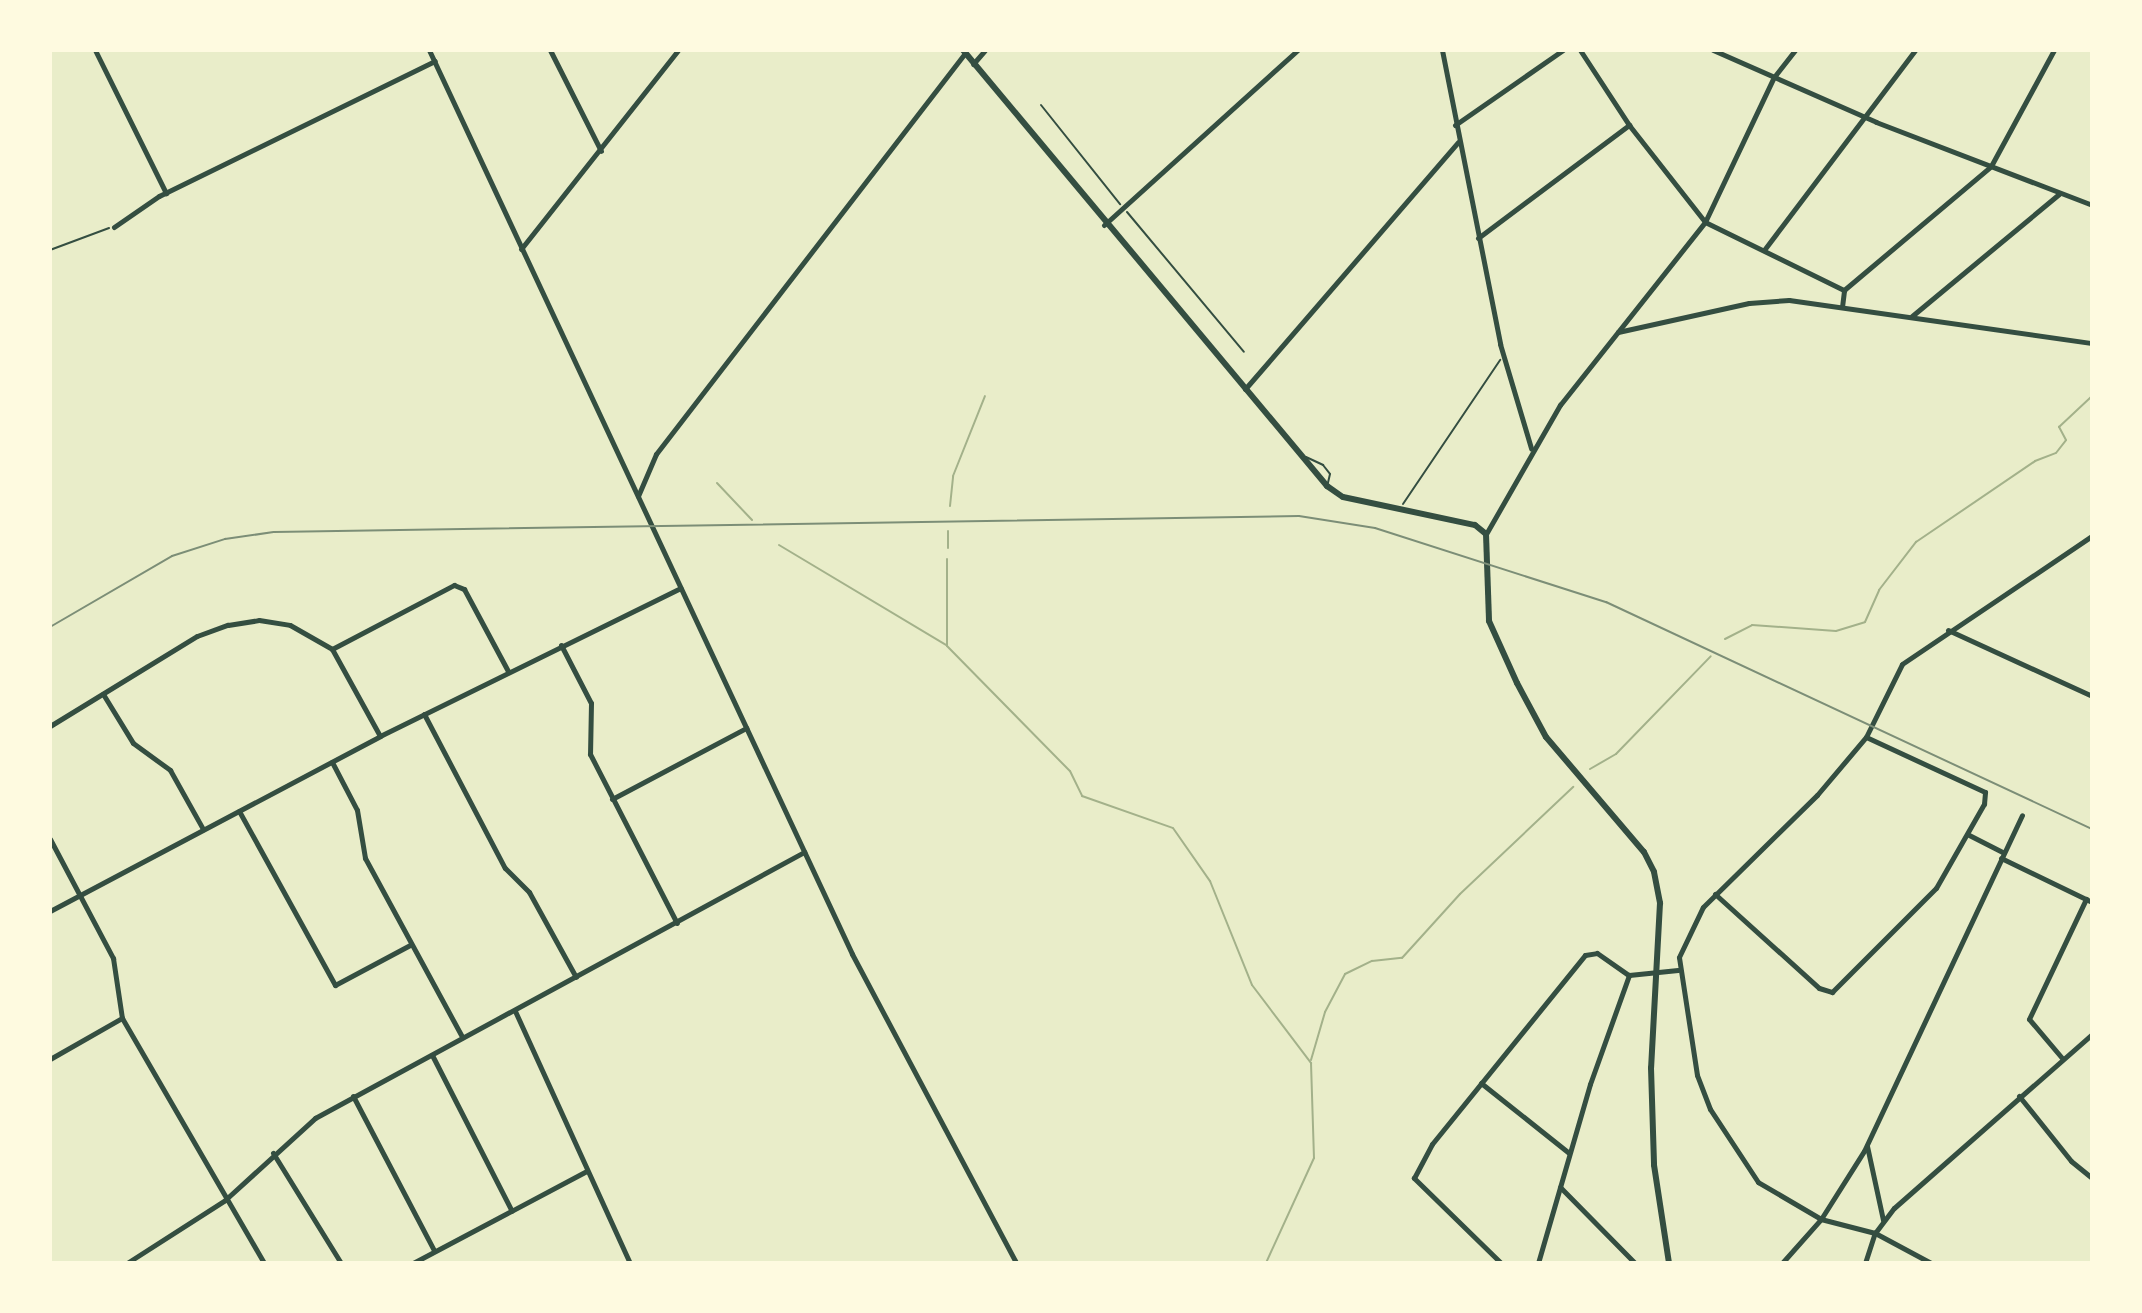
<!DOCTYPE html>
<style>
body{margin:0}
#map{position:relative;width:2142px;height:1313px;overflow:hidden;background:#e9edc9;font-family:"Fira Sans",sans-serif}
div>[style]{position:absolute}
.stream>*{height:2px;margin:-1px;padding:0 1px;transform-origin:1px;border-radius:1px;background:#a3b18a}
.path>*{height:2px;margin:-1px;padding:0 1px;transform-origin:1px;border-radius:1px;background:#344e41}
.service>*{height:2px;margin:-1px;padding:0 1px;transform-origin:1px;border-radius:1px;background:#344e41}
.minor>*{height:5px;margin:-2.5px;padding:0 2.5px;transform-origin:2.5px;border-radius:2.5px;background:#344e41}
.secondary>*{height:6px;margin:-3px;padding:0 3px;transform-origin:3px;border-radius:3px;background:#344e41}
.rail>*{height:2px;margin:-1px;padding:0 1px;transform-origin:1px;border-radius:1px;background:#7c8e77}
span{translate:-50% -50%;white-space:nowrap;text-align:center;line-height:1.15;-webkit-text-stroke:7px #fefae0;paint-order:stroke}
.frame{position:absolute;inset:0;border:52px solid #fefae0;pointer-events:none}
</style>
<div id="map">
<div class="stream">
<i style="left:717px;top:483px;width:51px;rotate:46.6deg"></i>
<i style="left:950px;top:506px;width:30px;rotate:-84deg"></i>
<i style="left:953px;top:476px;width:86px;rotate:-68.2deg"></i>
<i style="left:779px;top:545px;width:195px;rotate:30.9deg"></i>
<i style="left:948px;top:548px;width:17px;rotate:-90deg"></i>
<i style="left:947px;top:559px;width:87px;rotate:90deg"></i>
<i style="left:947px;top:646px;width:175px;rotate:45.5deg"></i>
<i style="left:1070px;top:771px;width:28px;rotate:64deg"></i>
<i style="left:1082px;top:796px;width:96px;rotate:19.4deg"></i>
<i style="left:1173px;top:828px;width:65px;rotate:55.1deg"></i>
<i style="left:1210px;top:881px;width:112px;rotate:68deg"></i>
<i style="left:1252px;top:985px;width:98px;rotate:52.9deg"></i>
<i style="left:1311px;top:1063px;width:95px;rotate:88.2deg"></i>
<i style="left:1314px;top:1158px;width:115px;rotate:114.6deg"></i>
<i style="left:1725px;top:639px;width:30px;rotate:-27deg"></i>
<i style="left:1752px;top:625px;width:84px;rotate:4.1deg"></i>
<i style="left:1836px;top:631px;width:30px;rotate:-17deg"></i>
<i style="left:1865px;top:622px;width:35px;rotate:-66deg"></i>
<i style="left:1879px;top:590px;width:61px;rotate:-52.4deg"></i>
<i style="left:1916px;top:542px;width:144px;rotate:-34.2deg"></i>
<i style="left:2035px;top:461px;width:22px;rotate:-21deg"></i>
<i style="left:2056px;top:453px;width:16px;rotate:-52deg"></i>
<i style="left:2066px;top:440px;width:15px;rotate:-118deg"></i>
<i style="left:2059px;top:427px;width:45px;rotate:-43.2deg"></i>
<i style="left:1590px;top:769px;width:30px;rotate:-30deg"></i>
<i style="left:1616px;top:754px;width:136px;rotate:-45.9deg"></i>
<i style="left:1311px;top:1060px;width:50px;rotate:-73.7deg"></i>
<i style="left:1325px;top:1012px;width:43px;rotate:-62.2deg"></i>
<i style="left:1345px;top:974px;width:30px;rotate:-26deg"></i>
<i style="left:1372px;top:961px;width:30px;rotate:-6deg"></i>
<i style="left:1402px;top:958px;width:86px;rotate:-47.8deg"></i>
<i style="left:1460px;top:894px;width:156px;rotate:-43.4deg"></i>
</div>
<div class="path">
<i style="left:1041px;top:105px;width:127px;rotate:51.4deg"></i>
<i style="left:1127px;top:212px;width:182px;rotate:50.1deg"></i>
<i style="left:50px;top:250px;width:63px;rotate:-20.4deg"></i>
<i style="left:1403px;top:504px;width:174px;rotate:-56deg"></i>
</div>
<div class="service">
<i style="left:1306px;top:457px;width:19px;rotate:25deg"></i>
<i style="left:1323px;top:465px;width:11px;rotate:52deg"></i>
<i style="left:1330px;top:474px;width:9px;rotate:103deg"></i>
</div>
<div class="minor">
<i style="left:95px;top:50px;width:160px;rotate:63.6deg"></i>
<i style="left:429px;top:50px;width:998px;rotate:64.92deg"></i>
<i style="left:852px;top:954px;width:350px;rotate:62deg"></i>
<i style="left:550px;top:50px;width:113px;rotate:63.2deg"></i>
<i style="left:1442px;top:50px;width:300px;rotate:78.8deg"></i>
<i style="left:1500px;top:344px;width:109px;rotate:73.4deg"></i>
<i style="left:1580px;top:50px;width:90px;rotate:56.8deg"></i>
<i style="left:1629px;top:125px;width:123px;rotate:51.9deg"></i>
<i style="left:1705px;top:222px;width:155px;rotate:26.1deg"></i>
<i style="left:1713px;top:50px;width:178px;rotate:23.8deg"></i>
<i style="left:1876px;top:122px;width:231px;rotate:21deg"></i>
<i style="left:973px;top:64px;width:18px;rotate:-49deg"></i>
<i style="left:1455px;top:125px;width:131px;rotate:-34.8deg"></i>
<i style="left:1104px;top:225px;width:261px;rotate:-42.1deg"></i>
<i style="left:114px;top:227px;width:55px;rotate:-34.6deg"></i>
<i style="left:159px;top:196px;width:307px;rotate:-26.1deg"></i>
<i style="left:1478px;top:238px;width:189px;rotate:-36.8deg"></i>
<i style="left:521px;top:249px;width:253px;rotate:-51.7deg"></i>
<i style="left:1764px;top:250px;width:251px;rotate:-52.9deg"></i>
<i style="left:1842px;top:307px;width:17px;rotate:-83deg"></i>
<i style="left:1844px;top:290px;width:192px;rotate:-40.1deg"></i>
<i style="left:1991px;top:166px;width:132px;rotate:-61.5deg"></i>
<i style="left:1912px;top:316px;width:191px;rotate:-39.7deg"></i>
<i style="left:1618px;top:332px;width:134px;rotate:-12.5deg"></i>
<i style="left:1749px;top:303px;width:40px;rotate:-4.3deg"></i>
<i style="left:1789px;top:300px;width:306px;rotate:8.1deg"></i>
<i style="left:1245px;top:389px;width:326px;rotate:-49.2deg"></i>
<i style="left:638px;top:496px;width:46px;rotate:-66.8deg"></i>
<i style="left:656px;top:454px;width:506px;rotate:-52.38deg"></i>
<i style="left:1486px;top:534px;width:149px;rotate:-60.2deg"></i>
<i style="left:1560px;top:405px;width:233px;rotate:-51.6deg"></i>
<i style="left:1705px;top:222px;width:161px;rotate:-64.6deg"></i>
<i style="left:1774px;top:77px;width:34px;rotate:-52deg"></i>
<i style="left:1948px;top:630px;width:158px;rotate:24.6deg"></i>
<i style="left:561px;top:645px;width:65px;rotate:62.7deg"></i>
<i style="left:591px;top:703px;width:51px;rotate:91.1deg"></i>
<i style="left:590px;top:754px;width:190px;rotate:62.8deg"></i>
<i style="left:332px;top:649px;width:99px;rotate:61.1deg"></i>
<i style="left:103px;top:694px;width:57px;rotate:58.5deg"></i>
<i style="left:133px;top:743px;width:46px;rotate:36.1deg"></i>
<i style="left:170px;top:770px;width:68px;rotate:60.8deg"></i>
<i style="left:424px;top:714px;width:174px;rotate:62.3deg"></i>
<i style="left:505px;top:868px;width:34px;rotate:45deg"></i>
<i style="left:529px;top:892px;width:97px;rotate:61.1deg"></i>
<i style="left:50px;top:726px;width:172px;rotate:-31.5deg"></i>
<i style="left:197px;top:636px;width:33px;rotate:-20deg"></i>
<i style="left:228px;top:625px;width:31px;rotate:-9deg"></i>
<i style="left:259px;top:620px;width:31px;rotate:9deg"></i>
<i style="left:290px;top:625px;width:48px;rotate:29.7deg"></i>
<i style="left:332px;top:649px;width:138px;rotate:-27.7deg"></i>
<i style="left:454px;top:585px;width:11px;rotate:22deg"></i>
<i style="left:464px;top:589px;width:93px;rotate:61.8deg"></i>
<i style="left:332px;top:762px;width:54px;rotate:62.5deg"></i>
<i style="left:357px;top:810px;width:49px;rotate:80.5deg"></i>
<i style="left:365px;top:858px;width:204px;rotate:61.5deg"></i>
<i style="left:612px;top:799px;width:152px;rotate:-27.9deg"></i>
<i style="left:239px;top:811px;width:199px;rotate:61.1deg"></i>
<i style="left:335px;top:985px;width:85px;rotate:-28.1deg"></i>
<i style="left:1969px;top:835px;width:38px;rotate:27deg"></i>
<i style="left:50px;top:839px;width:135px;rotate:62.1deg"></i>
<i style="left:113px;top:958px;width:61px;rotate:81.5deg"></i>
<i style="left:122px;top:1018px;width:283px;rotate:59.9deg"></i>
<i style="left:2001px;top:858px;width:101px;rotate:25.8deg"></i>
<i style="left:1715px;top:894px;width:140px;rotate:42.1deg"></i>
<i style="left:1819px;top:988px;width:14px;rotate:17deg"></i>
<i style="left:1832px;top:992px;width:147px;rotate:-45deg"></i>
<i style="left:1936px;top:888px;width:97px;rotate:-60.3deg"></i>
<i style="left:1984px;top:804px;width:12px;rotate:-85deg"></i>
<i style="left:1985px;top:792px;width:131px;rotate:-155.2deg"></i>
<i style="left:50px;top:911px;width:374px;rotate:-27.9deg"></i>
<i style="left:380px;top:736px;width:335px;rotate:-26.2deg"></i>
<i style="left:515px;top:1011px;width:277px;rotate:65.5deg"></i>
<i style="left:432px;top:1055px;width:175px;rotate:62.9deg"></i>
<i style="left:2062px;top:1058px;width:51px;rotate:-130.2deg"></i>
<i style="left:2029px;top:1019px;width:133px;rotate:-64.6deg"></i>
<i style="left:50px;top:1059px;width:83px;rotate:-29.7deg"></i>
<i style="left:1481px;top:1083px;width:112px;rotate:38.5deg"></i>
<i style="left:353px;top:1096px;width:174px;rotate:62.3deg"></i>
<i style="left:2019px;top:1096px;width:83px;rotate:51.3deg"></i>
<i style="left:2071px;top:1161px;width:27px;rotate:39deg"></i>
<i style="left:1867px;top:1146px;width:76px;rotate:77.8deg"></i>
<i style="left:273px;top:1153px;width:129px;rotate:58.3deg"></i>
<i style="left:1560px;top:1187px;width:107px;rotate:45.4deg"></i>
<i style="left:127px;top:1263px;width:117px;rotate:-32.7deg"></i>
<i style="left:225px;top:1200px;width:122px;rotate:-42.3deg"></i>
<i style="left:315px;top:1118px;width:557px;rotate:-28.54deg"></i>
<i style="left:413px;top:1263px;width:197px;rotate:-27.9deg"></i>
<i style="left:1501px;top:1263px;width:122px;rotate:-135.7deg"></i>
<i style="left:1414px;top:1178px;width:38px;rotate:-62deg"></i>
<i style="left:1432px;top:1144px;width:243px;rotate:-51deg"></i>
<i style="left:1585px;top:955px;width:12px;rotate:-9deg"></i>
<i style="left:1597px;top:953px;width:39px;rotate:35deg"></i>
<i style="left:1538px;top:1263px;width:186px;rotate:-73.8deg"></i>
<i style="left:1590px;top:1084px;width:116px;rotate:-70.3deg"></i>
<i style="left:1629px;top:975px;width:49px;rotate:-5.8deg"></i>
<i style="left:1782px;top:1263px;width:59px;rotate:-48.4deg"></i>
<i style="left:1821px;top:1219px;width:80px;rotate:-57.7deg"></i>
<i style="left:1864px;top:1151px;width:371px;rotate:-64.8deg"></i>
<i style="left:1865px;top:1263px;width:32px;rotate:-72deg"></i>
<i style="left:1875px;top:1233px;width:31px;rotate:-53deg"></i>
<i style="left:1894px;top:1208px;width:264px;rotate:-41.3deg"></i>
<i style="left:1931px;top:1263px;width:64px;rotate:-151.8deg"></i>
<i style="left:1875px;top:1233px;width:56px;rotate:-165.5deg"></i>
<i style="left:1821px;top:1219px;width:73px;rotate:-149.6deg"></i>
<i style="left:1758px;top:1182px;width:87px;rotate:-123.3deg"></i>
<i style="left:1710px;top:1109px;width:36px;rotate:-111deg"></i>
<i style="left:1697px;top:1075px;width:119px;rotate:-98.7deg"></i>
<i style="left:1679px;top:957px;width:55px;rotate:-64.4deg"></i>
<i style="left:1703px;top:907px;width:160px;rotate:-44.5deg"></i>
<i style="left:1817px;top:795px;width:76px;rotate:-49.8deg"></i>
<i style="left:1866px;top:737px;width:81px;rotate:-63.7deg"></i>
<i style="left:1902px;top:664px;width:229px;rotate:-34deg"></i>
</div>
<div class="secondary">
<i style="left:963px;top:50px;width:568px;rotate:50.14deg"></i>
<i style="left:1327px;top:486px;width:19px;rotate:35deg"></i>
<i style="left:1343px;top:497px;width:135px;rotate:12deg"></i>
<i style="left:1475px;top:525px;width:14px;rotate:39deg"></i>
<i style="left:1486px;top:534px;width:87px;rotate:88deg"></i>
<i style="left:1489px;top:621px;width:68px;rotate:65.7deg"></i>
<i style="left:1517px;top:683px;width:61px;rotate:61.8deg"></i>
<i style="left:1546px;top:737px;width:151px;rotate:49.6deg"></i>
<i style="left:1644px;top:852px;width:22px;rotate:63deg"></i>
<i style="left:1654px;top:872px;width:32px;rotate:79deg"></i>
<i style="left:1660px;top:903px;width:165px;rotate:93.1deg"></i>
<i style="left:1651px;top:1068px;width:97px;rotate:88.2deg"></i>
<i style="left:1654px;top:1165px;width:99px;rotate:81.3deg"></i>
</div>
<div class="rail">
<i style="left:50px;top:627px;width:141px;rotate:-30.2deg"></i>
<i style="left:172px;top:556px;width:56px;rotate:-17.8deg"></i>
<i style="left:225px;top:539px;width:49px;rotate:-8.1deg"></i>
<i style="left:274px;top:532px;width:1025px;rotate:-0.89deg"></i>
<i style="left:1299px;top:516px;width:77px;rotate:9deg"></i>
<i style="left:1375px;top:528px;width:243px;rotate:17.8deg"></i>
<i style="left:1606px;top:602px;width:536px;rotate:25.04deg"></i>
</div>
<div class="frame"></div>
</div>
